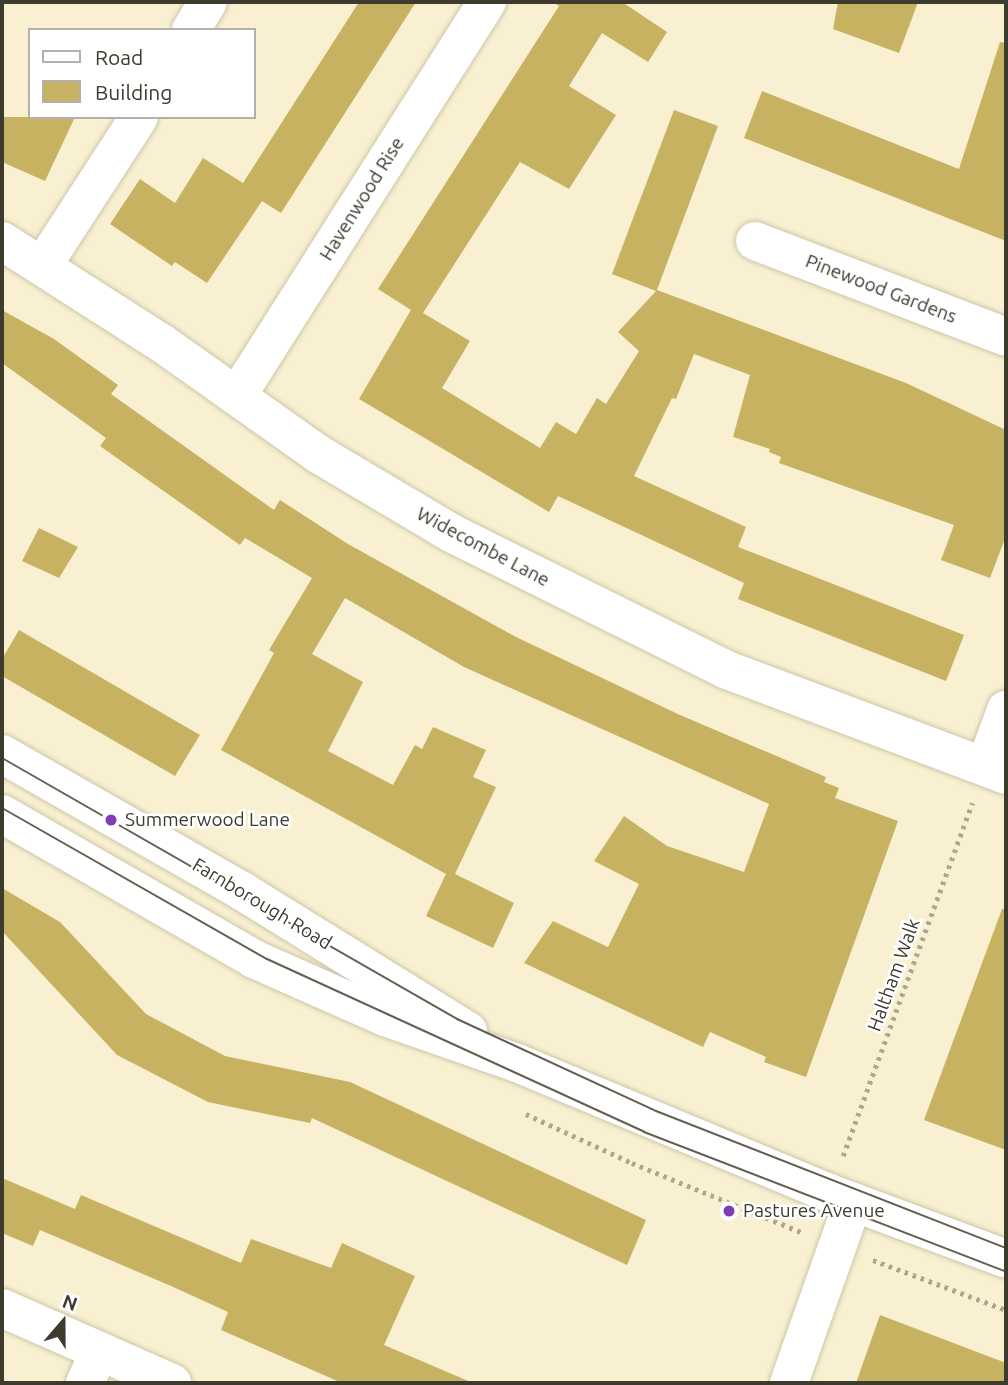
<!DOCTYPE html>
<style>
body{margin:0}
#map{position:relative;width:1008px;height:1385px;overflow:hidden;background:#f8f0d1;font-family:Ubuntu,sans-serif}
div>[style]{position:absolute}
.building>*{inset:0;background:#c7b262}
.path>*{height:4.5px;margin-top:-2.25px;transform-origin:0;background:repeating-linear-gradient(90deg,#ada78f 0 3.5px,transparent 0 8.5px)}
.roads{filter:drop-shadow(0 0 2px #cdc5a7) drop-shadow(0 0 2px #cdc5a7)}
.minor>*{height:38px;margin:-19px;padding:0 19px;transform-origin:19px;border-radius:19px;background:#fff}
.tertiary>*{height:38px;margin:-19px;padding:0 19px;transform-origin:19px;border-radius:19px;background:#fff}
.tram>*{height:2px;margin:-1px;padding:0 1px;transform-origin:1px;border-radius:1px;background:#645f50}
.dots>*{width:19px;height:19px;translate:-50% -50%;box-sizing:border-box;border:4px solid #fff;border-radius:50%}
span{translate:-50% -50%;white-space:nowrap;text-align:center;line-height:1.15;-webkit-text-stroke:5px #fff;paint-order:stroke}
.street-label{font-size:19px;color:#3d3a2e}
.poi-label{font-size:19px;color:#3d3a2e}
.left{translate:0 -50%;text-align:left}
.frame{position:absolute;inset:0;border:4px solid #3d3a2e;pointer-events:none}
.legend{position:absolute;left:28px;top:28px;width:228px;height:91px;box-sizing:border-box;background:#fff;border:2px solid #b1b0ab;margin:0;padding:9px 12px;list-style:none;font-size:21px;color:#3d3a2e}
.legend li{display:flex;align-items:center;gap:14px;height:35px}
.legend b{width:35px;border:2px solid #b1b0ab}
.north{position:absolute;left:28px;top:1287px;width:70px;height:70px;-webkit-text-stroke:5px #fff;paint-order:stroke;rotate:20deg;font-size:19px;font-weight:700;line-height:28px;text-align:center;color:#3d3a2e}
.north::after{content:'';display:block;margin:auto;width:24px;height:32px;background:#3d3a2e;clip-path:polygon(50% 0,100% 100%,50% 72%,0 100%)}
</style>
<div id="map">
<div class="building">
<i style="clip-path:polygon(359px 2px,416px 2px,281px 213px,262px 201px,207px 283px,175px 262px,172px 266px,110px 224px,140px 179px,175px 203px,203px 158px,243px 183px)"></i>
<i style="clip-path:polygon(553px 2px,622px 2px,667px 32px,648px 62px,602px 33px,569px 86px,616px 115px,569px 189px,520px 162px,423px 313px,470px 341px,442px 388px,540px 448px,556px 422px,576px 434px,597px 398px,606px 404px,639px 351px,618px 332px,656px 291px,612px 274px,674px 110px,718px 126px,657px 290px,906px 383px,1006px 430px,1006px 536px,990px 578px,941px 560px,954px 525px,779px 463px,781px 457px,769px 452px,770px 449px,733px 437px,750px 375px,694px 354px,676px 399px,672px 398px,634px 476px,746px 527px,738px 547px,964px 635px,946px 681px,738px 599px,744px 583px,558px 496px,549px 512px,359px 399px,411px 310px,378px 289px,559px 6px)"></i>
<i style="clip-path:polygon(838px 2px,918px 2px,899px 53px,833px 29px)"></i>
<i style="clip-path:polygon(1000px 42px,1006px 43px,1006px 241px,744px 138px,762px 91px,959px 169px)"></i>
<i style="clip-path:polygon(2px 117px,75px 117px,45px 181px,2px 162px)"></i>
<i style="clip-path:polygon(2px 310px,54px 339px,118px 385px,111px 394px,274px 510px,280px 500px,348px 544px,516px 637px,680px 715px,826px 777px,824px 782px,839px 788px,835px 798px,898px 821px,806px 1077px,764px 1062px,766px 1057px,710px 1032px,703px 1047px,524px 963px,553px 921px,608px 947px,639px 884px,594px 861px,624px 816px,667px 846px,744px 872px,769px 804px,464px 667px,345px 598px,312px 654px,363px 682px,328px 751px,393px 785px,415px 745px,422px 749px,433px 727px,486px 750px,473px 777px,496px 787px,455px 874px,514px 903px,493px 948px,426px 916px,446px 874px,221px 750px,274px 653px,269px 650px,312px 578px,245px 538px,240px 545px,100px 446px,106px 438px,2px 363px)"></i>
<i style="clip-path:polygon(39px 528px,78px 547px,59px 578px,22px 561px)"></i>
<i style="clip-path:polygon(19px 630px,200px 735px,175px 776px,2px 676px,2px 659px)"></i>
<i style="clip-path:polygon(2px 888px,60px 922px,146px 1014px,225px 1056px,350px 1082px,646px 1220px,627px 1265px,312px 1118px,310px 1123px,208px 1102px,117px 1055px,2px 931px)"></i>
<i style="clip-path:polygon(1002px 909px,1006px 909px,1006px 1150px,924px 1120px)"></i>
<i style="clip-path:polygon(2px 1178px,75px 1209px,81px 1195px,241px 1263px,251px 1239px,331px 1268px,342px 1243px,415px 1276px,384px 1345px,473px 1383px,342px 1383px,253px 1344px,221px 1330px,228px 1312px,171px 1286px,40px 1230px,33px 1246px,2px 1233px)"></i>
<i style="clip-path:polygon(880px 1315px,1006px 1363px,1006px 1383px,856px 1383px)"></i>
</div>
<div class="path">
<i style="left:526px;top:1114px;width:117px;rotate:24.8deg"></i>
<i style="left:632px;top:1163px;width:183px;rotate:22.2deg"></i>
<i style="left:843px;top:1156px;width:376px;rotate:-69.9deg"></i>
<i style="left:873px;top:1260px;width:142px;rotate:20.6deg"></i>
</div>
<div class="roads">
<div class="minor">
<i style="left:191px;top:30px;width:33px;rotate:-59deg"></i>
<i style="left:2px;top:241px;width:191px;rotate:32.6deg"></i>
<i style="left:163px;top:344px;width:192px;rotate:35.3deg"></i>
<i style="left:320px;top:455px;width:155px;rotate:30.7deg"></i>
<i style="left:453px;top:534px;width:306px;rotate:26.4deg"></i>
<i style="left:727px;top:670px;width:298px;rotate:20.6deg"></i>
<i style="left:755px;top:241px;width:269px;rotate:20.9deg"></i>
<i style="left:43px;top:265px;width:176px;rotate:-57deg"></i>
<i style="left:237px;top:396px;width:467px;rotate:-57.6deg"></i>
<i style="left:985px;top:767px;width:61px;rotate:-69.8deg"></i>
<i style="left:2px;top:1308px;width:186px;rotate:23.8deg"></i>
<i style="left:85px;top:1383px;width:35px;rotate:-65deg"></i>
<i style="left:789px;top:1383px;width:192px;rotate:-70.5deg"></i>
</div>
<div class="tertiary">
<i style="left:2px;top:754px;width:276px;rotate:29.7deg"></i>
<i style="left:242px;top:891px;width:266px;rotate:31.8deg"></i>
<i style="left:2px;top:814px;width:291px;rotate:29.9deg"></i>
<i style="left:254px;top:959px;width:143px;rotate:23.9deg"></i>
<i style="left:385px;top:1017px;width:140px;rotate:19.2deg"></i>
<i style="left:517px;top:1063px;width:338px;rotate:22.6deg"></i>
<i style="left:829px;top:1193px;width:189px;rotate:20.4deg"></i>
</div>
</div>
<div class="tram">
<i style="left:2px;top:758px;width:525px;rotate:29.84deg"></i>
<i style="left:457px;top:1019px;width:219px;rotate:24.8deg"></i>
<i style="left:656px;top:1111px;width:376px;rotate:21.4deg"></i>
<i style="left:2px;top:808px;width:305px;rotate:29.7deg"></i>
<i style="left:267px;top:959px;width:415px;rotate:24.6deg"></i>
<i style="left:644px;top:1132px;width:388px;rotate:21.1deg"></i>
</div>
<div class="dots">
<i style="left:111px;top:820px;background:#7e3eb3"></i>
<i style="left:729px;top:1211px;background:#7e3eb3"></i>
</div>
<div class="street-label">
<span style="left:362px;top:199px;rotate:-58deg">Havenwood Rise</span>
<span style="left:881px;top:289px;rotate:21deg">Pinewood Gardens</span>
<span style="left:483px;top:547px;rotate:28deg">Widecombe Lane</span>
<span style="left:262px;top:904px;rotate:31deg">Farnborough Road</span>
<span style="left:894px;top:975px;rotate:-70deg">Haltham Walk</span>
</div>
<div class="poi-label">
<span class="left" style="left:125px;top:820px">Summerwood Lane</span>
<span class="left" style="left:743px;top:1211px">Pastures Avenue</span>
</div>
<div class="frame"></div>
<ul class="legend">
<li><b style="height:9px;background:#fff"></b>Road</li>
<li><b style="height:19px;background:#c7b262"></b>Building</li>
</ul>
<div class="north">N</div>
</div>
